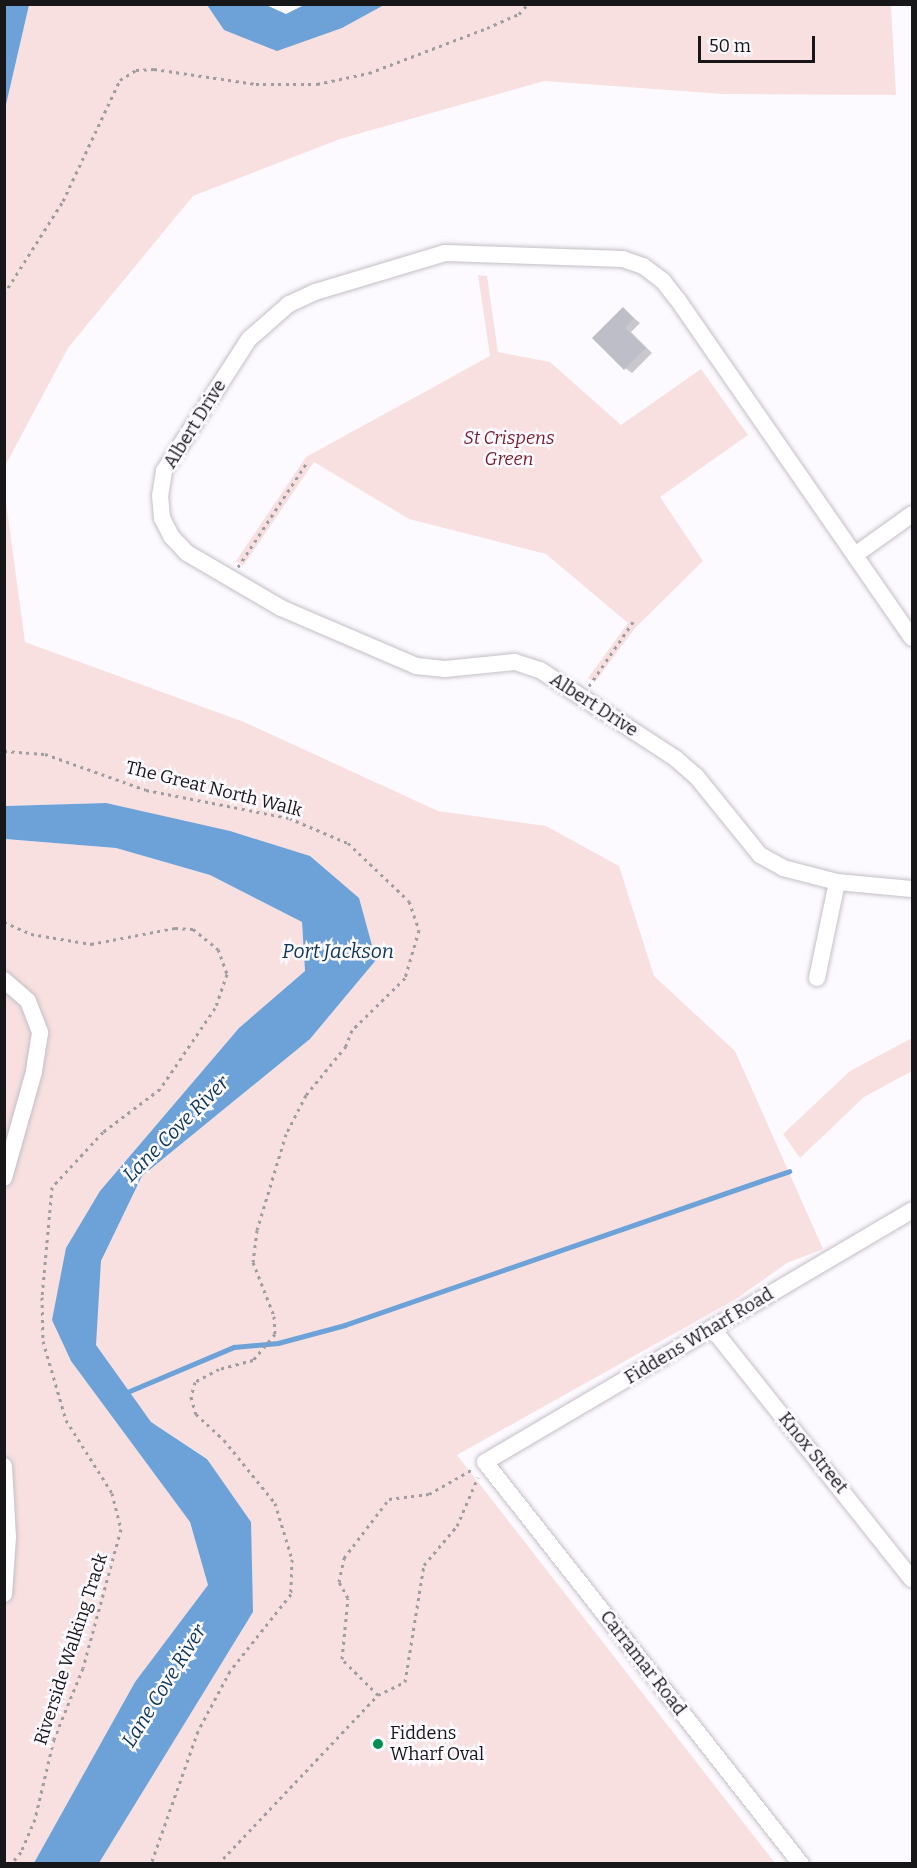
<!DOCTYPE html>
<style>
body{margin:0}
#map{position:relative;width:917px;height:1868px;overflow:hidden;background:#fdfaff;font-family:Bitter,serif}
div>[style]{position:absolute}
.green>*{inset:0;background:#f8e0e0}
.water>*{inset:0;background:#6ca2d8}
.shadow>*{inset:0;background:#0003}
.stream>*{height:4.5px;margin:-2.25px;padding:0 2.25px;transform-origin:2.25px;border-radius:2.25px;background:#6ca2d8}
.building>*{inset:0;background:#bdbec8}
.path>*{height:3px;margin-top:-1.5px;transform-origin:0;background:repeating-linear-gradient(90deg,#9f9da1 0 3px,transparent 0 7.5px)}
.roads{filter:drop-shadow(0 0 2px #c4bfc7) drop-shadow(0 0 2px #c4bfc7)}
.minor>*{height:16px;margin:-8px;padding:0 8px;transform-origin:8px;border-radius:8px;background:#fff}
.dots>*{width:16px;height:16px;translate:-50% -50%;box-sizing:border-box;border:3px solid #fdfaff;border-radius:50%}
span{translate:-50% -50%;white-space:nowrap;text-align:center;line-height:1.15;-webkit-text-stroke:5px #fdfaff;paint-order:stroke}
.street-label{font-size:18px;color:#171619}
.park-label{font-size:18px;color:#791a2b;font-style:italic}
.poi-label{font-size:18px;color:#171619}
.left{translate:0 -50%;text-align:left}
.water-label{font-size:20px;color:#0c3558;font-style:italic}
.frame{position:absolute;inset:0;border:6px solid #171619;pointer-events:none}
.scale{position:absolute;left:698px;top:36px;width:117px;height:27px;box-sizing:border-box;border:3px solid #171619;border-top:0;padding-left:8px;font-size:18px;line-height:21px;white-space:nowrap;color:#171619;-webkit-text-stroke:4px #fdfaff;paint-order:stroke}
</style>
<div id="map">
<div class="green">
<i style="clip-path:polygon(29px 5px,207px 5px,224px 30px,342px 28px,384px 5px,891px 5px,896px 95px,723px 94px,544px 81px,340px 139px,193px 196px,68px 348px,5px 466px,5px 109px)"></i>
<i style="clip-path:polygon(478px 275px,487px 276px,498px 352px,550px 362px,621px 425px,701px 369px,748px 435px,660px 497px,703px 561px,635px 628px,595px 682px,588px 678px,628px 623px,546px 554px,409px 519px,314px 462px,243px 566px,236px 561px,306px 457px,490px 356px)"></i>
<i style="clip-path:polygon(4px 487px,25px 642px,244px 722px,438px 811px,546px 826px,619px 866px,654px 976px,735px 1051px,823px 1249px,787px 1263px,736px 1299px,457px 1455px,775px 1863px,99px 1863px,253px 1612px,208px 1459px,151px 1422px,95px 1345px,101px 1261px,142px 1176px,310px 1039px,376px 960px,106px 803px,5px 806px)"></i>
<i style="clip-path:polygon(4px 839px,116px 848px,210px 875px,302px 922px,305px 971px,239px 1028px,100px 1191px,53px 1320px,71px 1361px,190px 1522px,208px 1585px,135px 1682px,34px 1864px,4px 1863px)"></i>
<i style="clip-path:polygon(912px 1038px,912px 1071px,864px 1097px,800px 1158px,783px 1134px,850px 1071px)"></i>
</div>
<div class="water">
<i style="clip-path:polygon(5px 4px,29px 5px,5px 109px,4px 5px)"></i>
<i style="clip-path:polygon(207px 5px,266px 5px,286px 14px,304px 5px,384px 5px,342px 28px,277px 51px,224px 30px)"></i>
<i style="clip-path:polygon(106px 803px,230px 831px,310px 856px,359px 898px,376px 960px,310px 1039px,142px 1176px,101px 1261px,96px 1345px,151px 1422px,207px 1459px,251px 1522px,253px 1612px,99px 1863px,34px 1863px,135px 1682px,208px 1585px,190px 1522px,71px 1361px,52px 1320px,66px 1248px,100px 1191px,239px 1028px,305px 971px,302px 922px,210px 875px,116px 848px,5px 839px,5px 806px)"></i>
</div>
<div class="shadow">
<i style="clip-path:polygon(623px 309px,640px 323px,631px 332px,652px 353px,632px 373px,625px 368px)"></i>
</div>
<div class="stream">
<i style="left:125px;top:1393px;width:118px;rotate:-22.9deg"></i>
<i style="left:234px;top:1347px;width:44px;rotate:-5.2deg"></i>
<i style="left:278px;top:1343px;width:69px;rotate:-15deg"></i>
<i style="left:345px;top:1325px;width:470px;rotate:-19.1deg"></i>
</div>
<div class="building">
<i style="clip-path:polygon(623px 307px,634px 318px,625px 328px,646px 348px,624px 370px,592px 338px)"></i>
</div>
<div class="path">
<i style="left:4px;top:294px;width:110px;rotate:-57.6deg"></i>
<i style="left:63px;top:201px;width:134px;rotate:-64.8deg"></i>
<i style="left:120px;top:80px;width:19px;rotate:-32deg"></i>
<i style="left:136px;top:70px;width:18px;rotate:-3deg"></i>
<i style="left:154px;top:69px;width:103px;rotate:8.4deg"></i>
<i style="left:256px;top:84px;width:61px"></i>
<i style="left:317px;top:84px;width:53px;rotate:-11.9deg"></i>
<i style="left:369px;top:73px;width:126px;rotate:-20.9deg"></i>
<i style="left:487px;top:28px;width:35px;rotate:-24deg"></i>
<i style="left:519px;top:14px;width:13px;rotate:-48deg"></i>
<i style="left:238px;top:567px;width:127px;rotate:-56.6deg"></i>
<i style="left:589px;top:686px;width:78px;rotate:-55.5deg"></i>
<i style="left:4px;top:751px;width:41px;rotate:4.2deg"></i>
<i style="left:45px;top:754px;width:107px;rotate:19.6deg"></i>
<i style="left:146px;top:790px;width:146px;rotate:11.1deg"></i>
<i style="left:289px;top:818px;width:64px;rotate:23deg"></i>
<i style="left:348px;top:843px;width:84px;rotate:43.6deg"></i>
<i style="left:409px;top:901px;width:31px;rotate:71deg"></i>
<i style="left:419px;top:930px;width:50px;rotate:106.3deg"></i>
<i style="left:405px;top:978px;width:74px;rotate:135.5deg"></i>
<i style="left:352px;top:1030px;width:17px;rotate:111deg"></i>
<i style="left:346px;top:1046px;width:63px;rotate:129.2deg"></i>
<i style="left:306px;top:1095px;width:44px;rotate:117.1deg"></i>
<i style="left:286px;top:1134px;width:100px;rotate:106.8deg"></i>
<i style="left:257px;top:1230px;width:32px;rotate:97deg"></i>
<i style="left:253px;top:1262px;width:58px;rotate:68.7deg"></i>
<i style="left:274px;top:1316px;width:18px;rotate:87deg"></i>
<i style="left:275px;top:1334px;width:34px;rotate:130deg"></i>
<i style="left:253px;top:1360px;width:35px;rotate:165deg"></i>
<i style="left:219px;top:1369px;width:27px;rotate:152deg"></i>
<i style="left:195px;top:1382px;width:16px;rotate:105deg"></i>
<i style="left:191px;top:1397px;width:18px;rotate:74deg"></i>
<i style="left:196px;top:1414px;width:38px;rotate:43deg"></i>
<i style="left:224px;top:1440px;width:81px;rotate:51deg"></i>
<i style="left:275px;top:1503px;width:59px;rotate:73.1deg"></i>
<i style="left:292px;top:1559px;width:35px;rotate:92deg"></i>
<i style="left:291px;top:1594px;width:98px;rotate:128.4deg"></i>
<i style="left:230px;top:1671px;width:68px;rotate:118.1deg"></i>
<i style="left:198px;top:1731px;width:141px;rotate:109.5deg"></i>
<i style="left:4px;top:922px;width:30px;rotate:24deg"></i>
<i style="left:31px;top:934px;width:61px;rotate:9.5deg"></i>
<i style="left:91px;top:944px;width:86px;rotate:-10.8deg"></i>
<i style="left:175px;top:928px;width:18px;rotate:3deg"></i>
<i style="left:193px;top:929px;width:32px;rotate:39deg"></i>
<i style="left:218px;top:949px;width:27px;rotate:70deg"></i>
<i style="left:227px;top:974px;width:36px;rotate:109deg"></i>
<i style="left:215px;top:1008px;width:98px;rotate:124.2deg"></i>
<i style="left:160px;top:1089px;width:71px;rotate:143deg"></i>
<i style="left:103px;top:1132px;width:75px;rotate:132.8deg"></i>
<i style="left:52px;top:1187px;width:110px;rotate:95.2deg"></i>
<i style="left:42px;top:1297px;width:44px;rotate:88.7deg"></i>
<i style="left:43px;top:1341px;width:82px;rotate:73.8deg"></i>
<i style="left:66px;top:1420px;width:86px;rotate:57.8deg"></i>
<i style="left:112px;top:1493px;width:37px;rotate:76deg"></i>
<i style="left:121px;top:1529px;width:144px;rotate:105.3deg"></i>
<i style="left:83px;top:1668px;width:77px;rotate:112.2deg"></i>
<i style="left:54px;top:1739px;width:82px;rotate:103.4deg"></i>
<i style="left:35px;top:1819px;width:36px;rotate:113deg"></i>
<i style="left:21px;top:1852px;width:16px;rotate:130deg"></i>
<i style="left:378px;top:1695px;width:30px;rotate:-26deg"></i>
<i style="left:405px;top:1682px;width:119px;rotate:-80.8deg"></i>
<i style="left:424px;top:1565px;width:51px;rotate:-49.8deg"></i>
<i style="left:457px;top:1526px;width:53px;rotate:-66.8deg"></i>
<i style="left:218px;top:1864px;width:233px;rotate:-46.6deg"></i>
<i style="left:378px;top:1695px;width:51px;rotate:-135deg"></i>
<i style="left:342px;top:1659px;width:61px;rotate:-84.4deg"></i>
<i style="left:348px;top:1598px;width:18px;rotate:-119deg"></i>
<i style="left:339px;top:1582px;width:25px;rotate:-78deg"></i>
<i style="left:344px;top:1558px;width:74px;rotate:-52.7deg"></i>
<i style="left:389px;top:1499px;width:40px;rotate:-7.1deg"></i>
<i style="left:429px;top:1494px;width:51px;rotate:-29.6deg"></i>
</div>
<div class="roads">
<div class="minor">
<i style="left:855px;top:555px;width:70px;rotate:-35.7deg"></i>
<i style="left:912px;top:638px;width:412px;rotate:-124.7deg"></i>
<i style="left:677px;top:299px;width:23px;rotate:-128deg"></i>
<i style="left:663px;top:281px;width:25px;rotate:-143deg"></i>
<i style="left:643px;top:266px;width:21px;rotate:-161deg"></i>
<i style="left:623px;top:259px;width:178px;rotate:-178.1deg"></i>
<i style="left:445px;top:253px;width:136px;rotate:163.3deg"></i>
<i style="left:315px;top:292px;width:29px;rotate:155deg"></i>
<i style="left:289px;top:304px;width:53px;rotate:138.8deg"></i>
<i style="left:249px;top:339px;width:157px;rotate:122.8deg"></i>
<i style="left:164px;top:471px;width:24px;rotate:99deg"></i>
<i style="left:160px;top:495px;width:23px;rotate:85deg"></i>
<i style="left:162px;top:518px;width:20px;rotate:63deg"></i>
<i style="left:171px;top:536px;width:23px;rotate:47deg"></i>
<i style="left:187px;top:553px;width:109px;rotate:30.3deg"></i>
<i style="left:281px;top:608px;width:147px;rotate:23.2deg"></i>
<i style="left:416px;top:666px;width:29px;rotate:6deg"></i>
<i style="left:445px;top:669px;width:70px;rotate:-5.7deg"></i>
<i style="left:515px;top:662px;width:26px;rotate:18deg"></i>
<i style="left:540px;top:670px;width:161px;rotate:33.1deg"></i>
<i style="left:675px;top:758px;width:28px;rotate:41deg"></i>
<i style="left:696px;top:776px;width:102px;rotate:51deg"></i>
<i style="left:760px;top:855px;width:26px;rotate:29deg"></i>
<i style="left:783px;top:868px;width:56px;rotate:14.5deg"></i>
<i style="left:837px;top:882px;width:75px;rotate:5.3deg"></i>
<i style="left:817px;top:978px;width:98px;rotate:-78.2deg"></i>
<i style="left:4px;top:980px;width:32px;rotate:41deg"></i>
<i style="left:28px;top:1001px;width:34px;rotate:69deg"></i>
<i style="left:40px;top:1033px;width:39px;rotate:99deg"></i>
<i style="left:34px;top:1072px;width:110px;rotate:105.8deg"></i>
<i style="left:712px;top:1328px;width:321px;rotate:51.5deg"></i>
<i style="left:4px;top:1466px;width:71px;rotate:86.8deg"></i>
<i style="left:8px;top:1537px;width:57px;rotate:94deg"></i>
<i style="left:801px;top:1864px;width:511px;rotate:-128.17deg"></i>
<i style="left:485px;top:1462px;width:496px;rotate:-30.5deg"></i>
</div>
</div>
<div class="dots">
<i style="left:378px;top:1744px;background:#009050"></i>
</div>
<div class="street-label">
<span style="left:195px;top:424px;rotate:-58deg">Albert Drive</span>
<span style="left:594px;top:705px;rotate:33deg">Albert Drive</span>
<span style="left:214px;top:789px;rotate:14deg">The Great North Walk</span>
<span style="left:699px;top:1336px;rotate:-31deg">Fiddens Wharf Road</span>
<span style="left:813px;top:1453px;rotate:51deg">Knox Street</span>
<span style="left:71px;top:1649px;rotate:-72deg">Riverside Walking Track</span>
<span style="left:643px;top:1663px;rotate:52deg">Carramar Road</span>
</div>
<div class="park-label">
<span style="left:509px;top:449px">St Crispens<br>Green</span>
</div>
<div class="poi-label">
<span class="left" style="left:390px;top:1744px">Fiddens<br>Wharf Oval</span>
</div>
<div class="water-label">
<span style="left:338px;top:951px">Port Jackson</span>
<span style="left:176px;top:1129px;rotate:-45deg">Lane Cove River</span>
<span style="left:164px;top:1686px;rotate:-58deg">Lane Cove River</span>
</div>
<div class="frame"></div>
<div class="scale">50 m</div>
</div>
